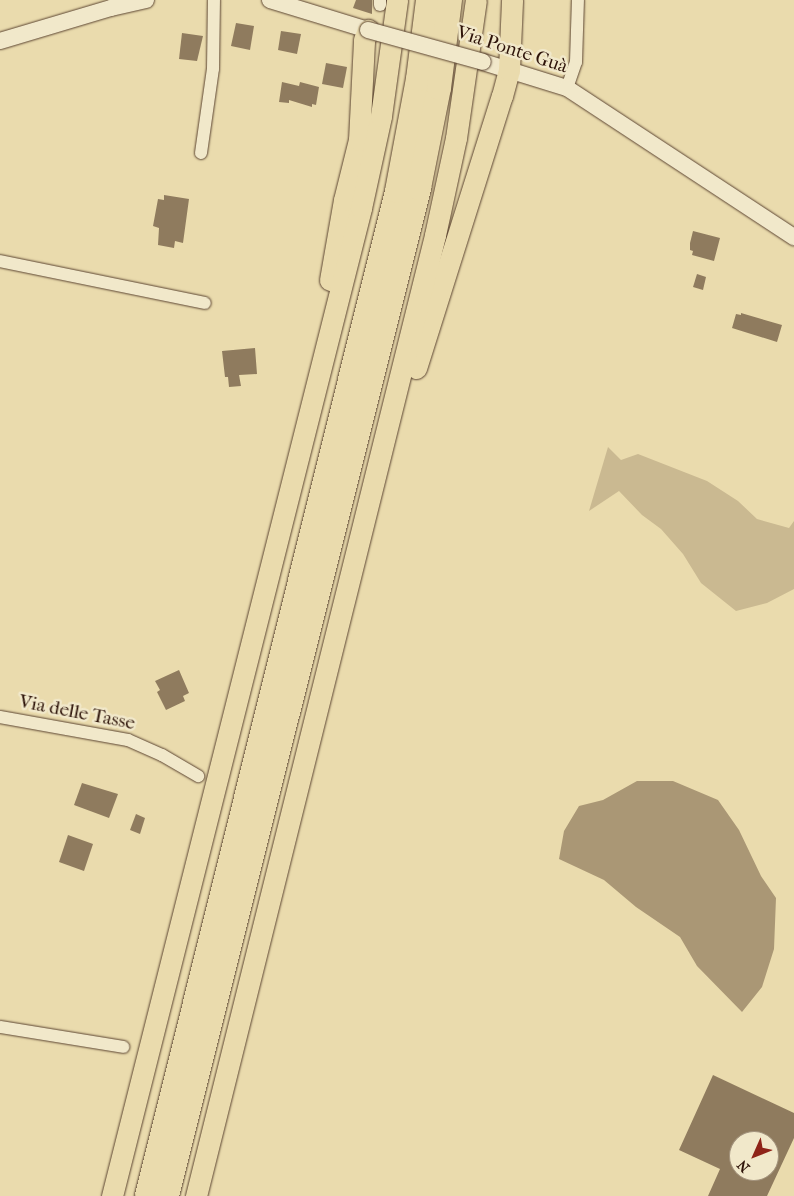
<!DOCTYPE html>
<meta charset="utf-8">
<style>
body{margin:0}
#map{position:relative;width:794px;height:1196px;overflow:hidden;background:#eadbad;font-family:"IM FELL French Canon",serif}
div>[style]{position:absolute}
.green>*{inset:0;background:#cab991}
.water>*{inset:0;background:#aa9775}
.building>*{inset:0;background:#8f7b5e}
.roads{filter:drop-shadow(0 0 1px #5c4532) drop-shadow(0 0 1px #5c4532)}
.minor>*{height:12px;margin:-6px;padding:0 6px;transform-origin:6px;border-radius:6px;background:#f1e8ca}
.tertiary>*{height:16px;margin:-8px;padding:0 8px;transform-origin:8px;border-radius:8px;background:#f1e8ca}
.trunk>*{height:21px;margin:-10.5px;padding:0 10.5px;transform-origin:10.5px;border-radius:10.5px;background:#eadbad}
.motorway>*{height:24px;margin:-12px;padding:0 12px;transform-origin:12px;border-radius:12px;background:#eadbad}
.bridges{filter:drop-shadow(0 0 1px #5c4532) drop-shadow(0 0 1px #5c4532)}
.tertiary-bridge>*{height:16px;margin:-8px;padding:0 8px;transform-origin:8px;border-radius:8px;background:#f1e8ca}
span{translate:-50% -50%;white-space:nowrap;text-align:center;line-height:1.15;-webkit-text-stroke:5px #f1e8ca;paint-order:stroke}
.street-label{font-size:19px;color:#2d1309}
.north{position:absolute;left:729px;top:1131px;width:50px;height:50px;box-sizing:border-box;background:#f1e8ca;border:1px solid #a3937d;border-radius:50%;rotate:226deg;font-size:14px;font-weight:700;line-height:20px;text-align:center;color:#2d1309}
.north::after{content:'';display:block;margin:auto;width:18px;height:22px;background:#8f2418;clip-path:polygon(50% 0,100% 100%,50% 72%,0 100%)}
</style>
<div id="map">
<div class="green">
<i style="clip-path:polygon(608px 447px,621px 460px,638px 454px,707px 481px,738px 501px,757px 519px,789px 528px,794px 521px,794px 589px,767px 603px,736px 611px,701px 583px,683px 554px,661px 529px,642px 515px,619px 491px,589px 511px)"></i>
</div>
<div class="water">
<i style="clip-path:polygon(637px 781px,673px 781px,718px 800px,739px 830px,761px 876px,776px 898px,774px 949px,762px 987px,742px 1012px,697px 966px,680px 937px,636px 907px,604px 880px,559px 859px,564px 831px,579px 806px,603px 800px)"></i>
</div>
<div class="building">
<i style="clip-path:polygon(356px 0,372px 0,372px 14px,353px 8px)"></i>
<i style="clip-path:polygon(236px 23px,254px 26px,250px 50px,231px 46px)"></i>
<i style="clip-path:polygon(281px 31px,301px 34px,297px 54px,278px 50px)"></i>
<i style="clip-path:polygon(182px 33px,203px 36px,197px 61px,179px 59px)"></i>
<i style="clip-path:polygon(326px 63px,347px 67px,343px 88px,322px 84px)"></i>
<i style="clip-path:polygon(282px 82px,299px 86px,300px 82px,319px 87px,316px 105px,312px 104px,312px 107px,289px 100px,289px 103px,279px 102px)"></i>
<i style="clip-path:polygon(164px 195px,189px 199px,183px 243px,175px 241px,174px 248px,158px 245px,159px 228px,153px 226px,158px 199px,164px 200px)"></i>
<i style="clip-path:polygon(693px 231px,720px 238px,714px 261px,692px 255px,693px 251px,690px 250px,690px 243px)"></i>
<i style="clip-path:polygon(697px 274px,706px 277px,703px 290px,693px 287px)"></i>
<i style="clip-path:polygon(741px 313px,782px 325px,777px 342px,732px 328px,736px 314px,741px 315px)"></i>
<i style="clip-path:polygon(255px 348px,257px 374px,239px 375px,241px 386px,229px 387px,228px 377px,225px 377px,222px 351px)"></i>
<i style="clip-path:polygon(179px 670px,189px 693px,183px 696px,185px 701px,166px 710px,157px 692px,160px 690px,155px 681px)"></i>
<i style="clip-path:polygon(82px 783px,118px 794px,109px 818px,74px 805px)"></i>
<i style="clip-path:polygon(136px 814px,145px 818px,140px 834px,130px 830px)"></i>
<i style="clip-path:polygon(68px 835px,93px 844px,84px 871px,59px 862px)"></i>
<i style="clip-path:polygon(evenodd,713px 1075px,794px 1113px,794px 1138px,767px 1196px,708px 1196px,720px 1169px,679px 1150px,713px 1075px,739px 1141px,769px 1141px,769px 1171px,739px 1171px,739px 1141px)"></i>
</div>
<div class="roads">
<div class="minor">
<i style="left:380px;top:5px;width:5px;rotate:-90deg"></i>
<i style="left:567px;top:88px;width:28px;rotate:-71deg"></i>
<i style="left:576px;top:62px;width:62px;rotate:-88.2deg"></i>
<i style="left:201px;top:153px;width:85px;rotate:-81.9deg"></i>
<i style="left:213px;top:69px;width:69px;rotate:-89.2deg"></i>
<i style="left:0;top:261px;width:209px;rotate:11.6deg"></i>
<i style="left:0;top:717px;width:130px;rotate:10.2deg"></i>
<i style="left:128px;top:740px;width:37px;rotate:24deg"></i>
<i style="left:162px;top:755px;width:42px;rotate:30.3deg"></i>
<i style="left:0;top:1027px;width:125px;rotate:9.2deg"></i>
</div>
<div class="tertiary">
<i style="left:270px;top:0;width:102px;rotate:17deg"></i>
<i style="left:0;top:41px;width:116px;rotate:-16.6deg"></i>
<i style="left:111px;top:8px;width:36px;rotate:-13deg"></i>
<i style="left:483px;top:62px;width:88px;rotate:17.2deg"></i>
<i style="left:567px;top:88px;width:272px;rotate:33.3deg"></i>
</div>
<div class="trunk">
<i style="left:330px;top:280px;width:81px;rotate:-80.1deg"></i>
<i style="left:344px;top:200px;width:62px;rotate:-76deg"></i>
<i style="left:359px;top:140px;width:100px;rotate:-87.1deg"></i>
<i style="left:364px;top:40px;width:11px;rotate:-68deg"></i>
<i style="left:416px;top:368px;width:285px;rotate:-72.5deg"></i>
<i style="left:502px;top:96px;width:27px;rotate:-75deg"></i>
<i style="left:509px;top:70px;width:70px;rotate:-87.5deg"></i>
<i style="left:112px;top:1196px;width:1019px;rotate:-75.85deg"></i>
<i style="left:361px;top:208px;width:94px;rotate:-77.7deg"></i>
<i style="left:381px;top:116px;width:117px;rotate:-82.1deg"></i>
<i style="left:196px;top:1196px;width:990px;rotate:-76.03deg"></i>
<i style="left:435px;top:235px;width:99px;rotate:-77.8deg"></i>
<i style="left:456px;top:138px;width:139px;rotate:-81.8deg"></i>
</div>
<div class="motorway">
<i style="left:147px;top:1196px;width:1036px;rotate:-76.03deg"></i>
<i style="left:397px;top:191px;width:114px;rotate:-79.4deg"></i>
<i style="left:418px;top:79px;width:80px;rotate:-82.8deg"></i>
<i style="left:167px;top:1196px;width:1039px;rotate:-75.96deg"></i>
<i style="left:419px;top:188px;width:102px;rotate:-78.7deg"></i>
<i style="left:439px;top:88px;width:89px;rotate:-82.9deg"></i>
</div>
</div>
<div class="bridges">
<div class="tertiary-bridge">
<i style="left:368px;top:30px;width:119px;rotate:15.5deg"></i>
</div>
</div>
<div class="street-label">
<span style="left:512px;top:50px;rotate:18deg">Via Ponte Guà</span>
<span style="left:77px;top:713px;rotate:11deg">Via delle Tasse</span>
</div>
<div class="north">N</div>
</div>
